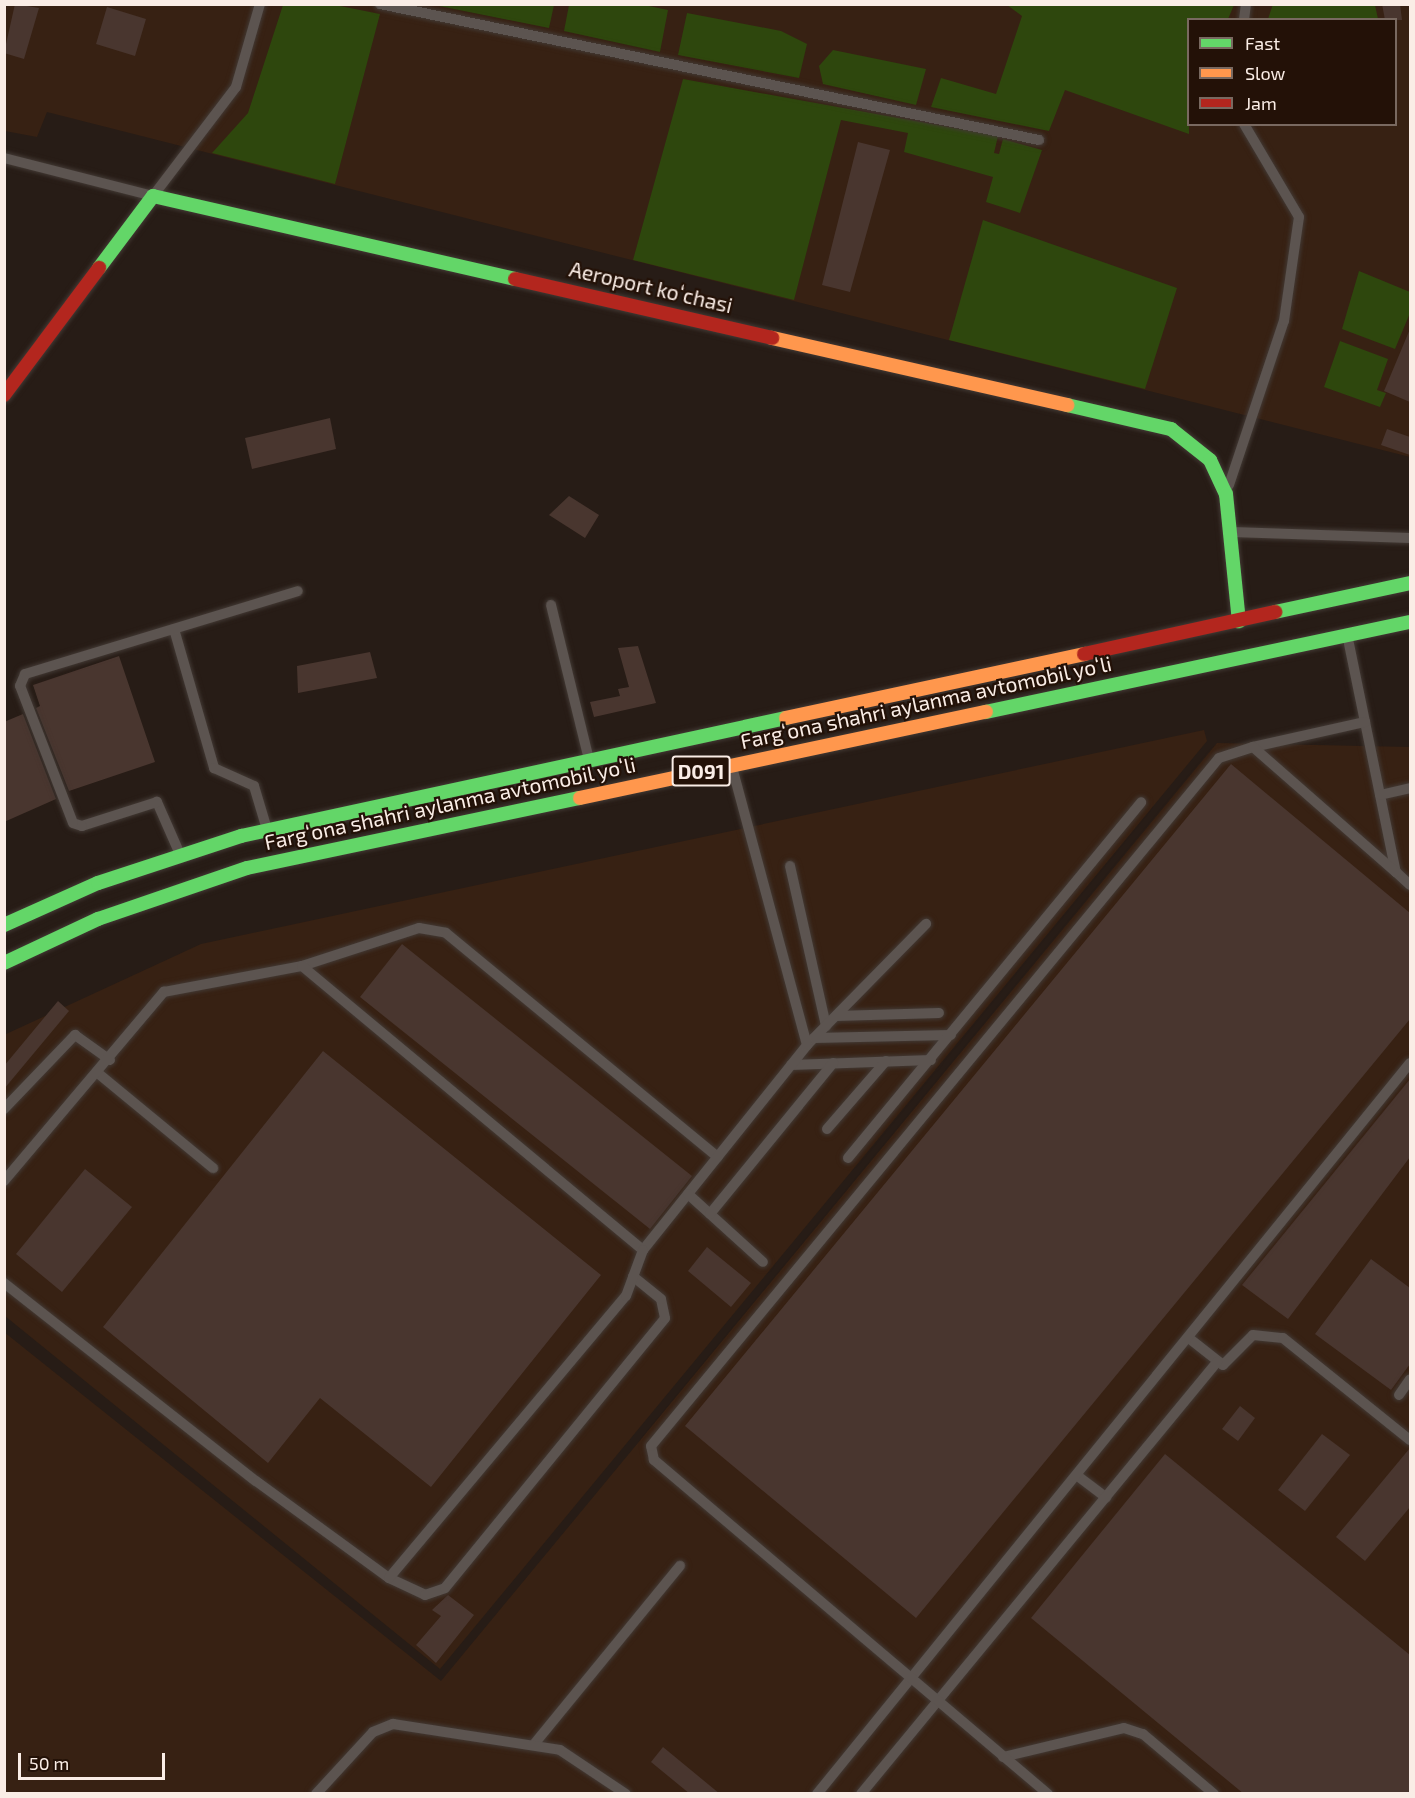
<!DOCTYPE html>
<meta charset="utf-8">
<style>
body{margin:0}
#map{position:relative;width:1415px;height:1798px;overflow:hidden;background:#271c16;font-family:"Exo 2",sans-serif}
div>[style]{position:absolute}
.built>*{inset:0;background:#372113}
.green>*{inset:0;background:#2e470d}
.building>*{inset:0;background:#49362f}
.roads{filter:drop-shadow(0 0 2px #423934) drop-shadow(0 0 2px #423934)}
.lane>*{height:10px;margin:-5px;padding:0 5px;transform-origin:5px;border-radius:5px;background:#5c5450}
.fast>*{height:14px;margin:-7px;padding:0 7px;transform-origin:7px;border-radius:7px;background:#63d668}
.slow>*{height:14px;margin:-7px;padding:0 7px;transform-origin:7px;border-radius:7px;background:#ff974d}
.jam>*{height:14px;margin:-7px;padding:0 7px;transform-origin:7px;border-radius:7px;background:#b3261e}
span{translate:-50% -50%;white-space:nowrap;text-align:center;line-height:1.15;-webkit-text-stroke:4.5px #231107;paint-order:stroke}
.shield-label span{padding:2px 4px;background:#231107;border:2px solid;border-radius:4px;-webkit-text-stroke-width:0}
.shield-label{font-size:20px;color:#faede6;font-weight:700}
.street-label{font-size:21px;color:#faede6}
.frame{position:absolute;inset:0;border:6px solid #faede6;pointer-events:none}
.legend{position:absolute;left:1187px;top:18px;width:210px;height:108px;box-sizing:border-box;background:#231107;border:2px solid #796960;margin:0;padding:8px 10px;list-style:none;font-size:18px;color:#faede6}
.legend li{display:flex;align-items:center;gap:12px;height:30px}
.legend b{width:30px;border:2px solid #796960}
.scale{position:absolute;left:18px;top:1753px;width:147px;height:27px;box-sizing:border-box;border:3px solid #faede6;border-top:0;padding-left:8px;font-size:18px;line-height:21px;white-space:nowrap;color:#faede6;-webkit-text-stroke:4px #231107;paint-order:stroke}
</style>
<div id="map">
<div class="built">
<i style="clip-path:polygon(evenodd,4px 5px,1410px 5px,1410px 457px,47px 112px,37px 137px,5px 131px,4px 5px,1188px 20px,1396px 20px,1396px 124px,1188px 124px,1188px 20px)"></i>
<i style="clip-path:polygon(1204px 730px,1207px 741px,440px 1669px,5px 1316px,4px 1035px,201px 944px)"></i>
<i style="clip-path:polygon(1217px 743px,1410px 747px,1410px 1793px,5px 1793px,4px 1332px,441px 1681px)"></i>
</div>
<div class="green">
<i style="clip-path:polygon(1273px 4px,1375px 5px,1378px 19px,1268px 19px)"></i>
<i style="clip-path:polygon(283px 5px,335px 5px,380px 14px,335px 184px,212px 153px,248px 113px)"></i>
<i style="clip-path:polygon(434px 5px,554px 5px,549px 28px)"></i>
<i style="clip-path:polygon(644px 5px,668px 10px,660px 52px,564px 31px,569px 5px)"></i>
<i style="clip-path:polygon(1007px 5px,1234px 5px,1228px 19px,1188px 20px,1189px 134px,1065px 90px,1049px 131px,931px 107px,941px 78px,996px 94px,1022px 16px)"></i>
<i style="clip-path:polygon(687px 13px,781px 31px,807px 44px,799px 78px,678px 55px)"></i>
<i style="clip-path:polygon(833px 50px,926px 69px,916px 105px,823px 84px,819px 66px)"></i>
<i style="clip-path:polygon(683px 79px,998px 136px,994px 153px,999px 154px,1003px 139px,1042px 150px,1020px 213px,986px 202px,993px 177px,904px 152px,908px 133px,841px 120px,794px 300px,633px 260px)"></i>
<i style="clip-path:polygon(983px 220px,1177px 288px,1145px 389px,949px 340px)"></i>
<i style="clip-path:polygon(1359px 271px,1410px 292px,1410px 313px,1395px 349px,1342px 329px)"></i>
<i style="clip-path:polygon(1340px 341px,1388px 359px,1377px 390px,1386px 393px,1380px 407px,1324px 387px)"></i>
</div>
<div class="building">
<i style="clip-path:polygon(15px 4px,39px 8px,24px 59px,4px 53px)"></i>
<i style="clip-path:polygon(1382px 4px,1400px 4px,1402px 20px,1385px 20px)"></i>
<i style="clip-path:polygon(107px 7px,146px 19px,135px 56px,96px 44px)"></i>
<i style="clip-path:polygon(858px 142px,890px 150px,850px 292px,822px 285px)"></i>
<i style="clip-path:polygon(1410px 329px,1410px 402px,1384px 391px)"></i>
<i style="clip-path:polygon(330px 418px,336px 449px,252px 469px,245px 438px)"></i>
<i style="clip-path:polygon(1387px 429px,1410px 437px,1410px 455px,1381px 445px)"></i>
<i style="clip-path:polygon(569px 496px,599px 515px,585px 538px,549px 515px)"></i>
<i style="clip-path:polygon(638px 646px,656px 703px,594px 717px,590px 702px,620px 696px,618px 689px,629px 687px,618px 648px)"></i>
<i style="clip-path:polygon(370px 652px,377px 678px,298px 693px,297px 666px)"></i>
<i style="clip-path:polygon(119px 656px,155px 762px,69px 791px,36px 708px,40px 706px,33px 685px)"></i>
<i style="clip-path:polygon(23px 714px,56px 799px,4px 822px,4px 722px)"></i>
<i style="clip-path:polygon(1231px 764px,1410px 913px,1410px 1019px,916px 1618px,685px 1426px)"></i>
<i style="clip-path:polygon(402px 944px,692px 1176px,650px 1229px,360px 997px)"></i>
<i style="clip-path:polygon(58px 1001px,69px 1011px,4px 1089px,4px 1066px)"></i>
<i style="clip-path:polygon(323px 1051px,601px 1275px,431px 1487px,320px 1398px,268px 1463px,103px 1327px)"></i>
<i style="clip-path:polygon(1410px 1079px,1410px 1157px,1288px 1319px,1242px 1285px)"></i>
<i style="clip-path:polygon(85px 1169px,132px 1207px,62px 1292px,16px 1254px)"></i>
<i style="clip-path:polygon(707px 1247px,751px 1283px,731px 1307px,688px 1271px)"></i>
<i style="clip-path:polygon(1371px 1259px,1410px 1288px,1410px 1364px,1391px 1390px,1315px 1334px)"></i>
<i style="clip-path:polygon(1240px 1406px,1255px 1418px,1238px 1441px,1222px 1429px)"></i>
<i style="clip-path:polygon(1322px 1434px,1350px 1455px,1305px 1511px,1278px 1490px)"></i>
<i style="clip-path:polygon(1410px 1448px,1410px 1507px,1365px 1561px,1336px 1537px)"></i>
<i style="clip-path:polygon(1165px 1454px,1410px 1655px,1410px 1794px,1244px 1794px,1031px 1618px)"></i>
<i style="clip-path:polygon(448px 1595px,474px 1615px,436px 1663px,416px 1645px,441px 1616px,432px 1610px)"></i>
<i style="clip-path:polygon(663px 1747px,720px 1794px,690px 1794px,651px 1762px)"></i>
</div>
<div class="roads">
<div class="lane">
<i style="left:380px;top:4px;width:673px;rotate:11.66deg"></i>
<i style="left:1244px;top:20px;width:16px;rotate:-83deg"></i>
<i style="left:4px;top:158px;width:154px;rotate:14.3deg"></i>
<i style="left:153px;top:196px;width:137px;rotate:-52.7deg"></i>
<i style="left:236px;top:87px;width:86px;rotate:-73.9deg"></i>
<i style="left:1229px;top:485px;width:173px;rotate:-71.5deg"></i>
<i style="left:1284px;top:321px;width:105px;rotate:-81.8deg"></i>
<i style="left:1299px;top:217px;width:108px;rotate:-120.6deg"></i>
<i style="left:1232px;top:532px;width:178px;rotate:1.9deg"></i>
<i style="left:551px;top:605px;width:155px;rotate:76.2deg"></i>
<i style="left:174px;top:629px;width:145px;rotate:73.9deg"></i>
<i style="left:214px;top:768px;width:44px;rotate:24.2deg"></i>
<i style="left:254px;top:786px;width:42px;rotate:73.3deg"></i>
<i style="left:1348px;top:639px;width:238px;rotate:78.4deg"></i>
<i style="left:1396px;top:872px;width:19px;rotate:43deg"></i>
<i style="left:1253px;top:747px;width:115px;rotate:-12.6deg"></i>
<i style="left:1380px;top:795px;width:31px;rotate:-13deg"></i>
<i style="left:179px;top:852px;width:55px;rotate:-113.7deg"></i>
<i style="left:157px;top:802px;width:79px;rotate:162.3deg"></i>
<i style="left:82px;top:826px;width:9px;rotate:-162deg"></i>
<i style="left:73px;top:823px;width:147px;rotate:-111.1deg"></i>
<i style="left:20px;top:686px;width:13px;rotate:-67deg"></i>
<i style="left:25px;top:674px;width:285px;rotate:-16.9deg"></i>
<i style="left:790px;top:866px;width:164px;rotate:77.3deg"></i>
<i style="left:302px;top:966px;width:123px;rotate:-18deg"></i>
<i style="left:419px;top:928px;width:27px;rotate:10deg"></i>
<i style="left:446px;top:933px;width:352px;rotate:39.5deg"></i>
<i style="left:836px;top:1016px;width:103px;rotate:-1.7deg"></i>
<i style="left:814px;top:1038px;width:137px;rotate:-1.3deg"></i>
<i style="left:807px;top:1045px;width:170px;rotate:-45.5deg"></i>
<i style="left:791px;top:1065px;width:140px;rotate:-2deg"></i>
<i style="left:99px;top:1074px;width:148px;rotate:39.5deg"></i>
<i style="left:4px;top:1109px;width:103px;rotate:-46.2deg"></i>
<i style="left:75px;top:1035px;width:43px;rotate:35.5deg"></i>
<i style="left:827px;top:1129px;width:90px;rotate:-49.1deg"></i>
<i style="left:848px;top:1158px;width:461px;rotate:-50.5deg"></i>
<i style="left:4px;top:1181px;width:248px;rotate:-49.8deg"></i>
<i style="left:164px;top:992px;width:140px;rotate:-10.7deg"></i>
<i style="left:302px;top:966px;width:444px;rotate:39.8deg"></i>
<i style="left:643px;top:1250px;width:263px;rotate:-51.3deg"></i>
<i style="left:807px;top:1045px;width:285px;rotate:-105.1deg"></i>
<i style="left:688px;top:1194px;width:101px;rotate:42.2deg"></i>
<i style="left:710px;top:1214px;width:195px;rotate:-50.8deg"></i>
<i style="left:4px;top:1283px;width:320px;rotate:38.2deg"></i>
<i style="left:256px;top:1481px;width:165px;rotate:36.1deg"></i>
<i style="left:389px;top:1578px;width:40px;rotate:25deg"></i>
<i style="left:425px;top:1595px;width:21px;rotate:-19deg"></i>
<i style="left:445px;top:1588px;width:348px;rotate:-50.8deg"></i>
<i style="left:665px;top:1318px;width:19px;rotate:-102deg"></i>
<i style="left:661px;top:1299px;width:36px;rotate:-141deg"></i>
<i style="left:1190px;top:1339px;width:42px;rotate:38.2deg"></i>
<i style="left:1223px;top:1365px;width:42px;rotate:-45deg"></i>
<i style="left:1253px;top:1335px;width:30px;rotate:6deg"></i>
<i style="left:1283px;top:1338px;width:163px;rotate:38.8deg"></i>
<i style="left:1399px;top:1395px;width:19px;rotate:-55deg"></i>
<i style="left:1079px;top:1477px;width:34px;rotate:37deg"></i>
<i style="left:389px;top:1578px;width:368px;rotate:-50deg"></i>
<i style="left:626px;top:1296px;width:49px;rotate:-69.7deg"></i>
<i style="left:535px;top:1743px;width:229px;rotate:-50.7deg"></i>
<i style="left:1003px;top:1757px;width:124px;rotate:-13.5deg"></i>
<i style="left:1124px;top:1728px;width:20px;rotate:18deg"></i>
<i style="left:1143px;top:1734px;width:93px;rotate:40.2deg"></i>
<i style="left:316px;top:1794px;width:84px;rotate:-47.4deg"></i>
<i style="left:373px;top:1732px;width:22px;rotate:-22deg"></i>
<i style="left:393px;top:1724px;width:169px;rotate:8.8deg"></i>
<i style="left:560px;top:1750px;width:79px;rotate:33.7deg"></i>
<i style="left:817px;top:1794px;width:941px;rotate:-50.95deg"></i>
<i style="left:861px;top:1794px;width:560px;rotate:-50.51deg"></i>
<i style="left:1048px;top:1794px;width:517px;rotate:-139.71deg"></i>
<i style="left:654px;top:1460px;width:14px;rotate:-102deg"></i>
<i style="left:651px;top:1446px;width:892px;rotate:-50.46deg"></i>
<i style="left:1219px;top:758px;width:36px;rotate:-18deg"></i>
<i style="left:1253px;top:747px;width:190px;rotate:41.2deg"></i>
</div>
<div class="fast">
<i style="left:99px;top:268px;width:90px;rotate:-53.1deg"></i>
<i style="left:153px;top:196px;width:371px;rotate:12.9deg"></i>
<i style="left:1067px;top:405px;width:107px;rotate:13deg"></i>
<i style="left:1171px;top:429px;width:50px;rotate:38.5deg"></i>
<i style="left:1210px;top:460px;width:38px;rotate:65deg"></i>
<i style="left:1226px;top:494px;width:128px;rotate:84.2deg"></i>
<i style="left:1275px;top:612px;width:138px;rotate:-12.1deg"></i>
<i style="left:986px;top:712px;width:433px;rotate:-12deg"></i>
<i style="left:4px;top:925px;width:103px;rotate:-24.1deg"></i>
<i style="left:98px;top:883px;width:151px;rotate:-18.2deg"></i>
<i style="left:241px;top:836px;width:558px;rotate:-12.22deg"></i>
<i style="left:4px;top:963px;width:104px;rotate:-25.1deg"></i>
<i style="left:98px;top:919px;width:157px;rotate:-18.9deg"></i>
<i style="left:247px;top:868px;width:340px;rotate:-11.9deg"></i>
</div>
<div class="slow">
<i style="left:772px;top:338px;width:303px;rotate:12.8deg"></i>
<i style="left:786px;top:718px;width:305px;rotate:-12.1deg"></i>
<i style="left:580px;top:798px;width:415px;rotate:-12deg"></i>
</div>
<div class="jam">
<i style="left:515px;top:279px;width:264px;rotate:12.9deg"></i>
<i style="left:4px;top:395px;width:159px;rotate:-53.2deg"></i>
<i style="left:1084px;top:654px;width:196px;rotate:-12.4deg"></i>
</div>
</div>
<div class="shield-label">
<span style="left:701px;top:771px">D091</span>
</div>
<div class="street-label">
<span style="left:651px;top:287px;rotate:13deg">Aeroport koʻchasi</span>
<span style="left:926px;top:702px;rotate:-12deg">Fargʻona shahri aylanma avtomobil yoʻli</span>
<span style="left:450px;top:803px;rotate:-12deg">Fargʻona shahri aylanma avtomobil yoʻli</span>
</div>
<div class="frame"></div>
<ul class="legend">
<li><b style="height:8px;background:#63d668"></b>Fast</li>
<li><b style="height:8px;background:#ff974d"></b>Slow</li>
<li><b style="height:8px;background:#b3261e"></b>Jam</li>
</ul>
<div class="scale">50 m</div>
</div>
